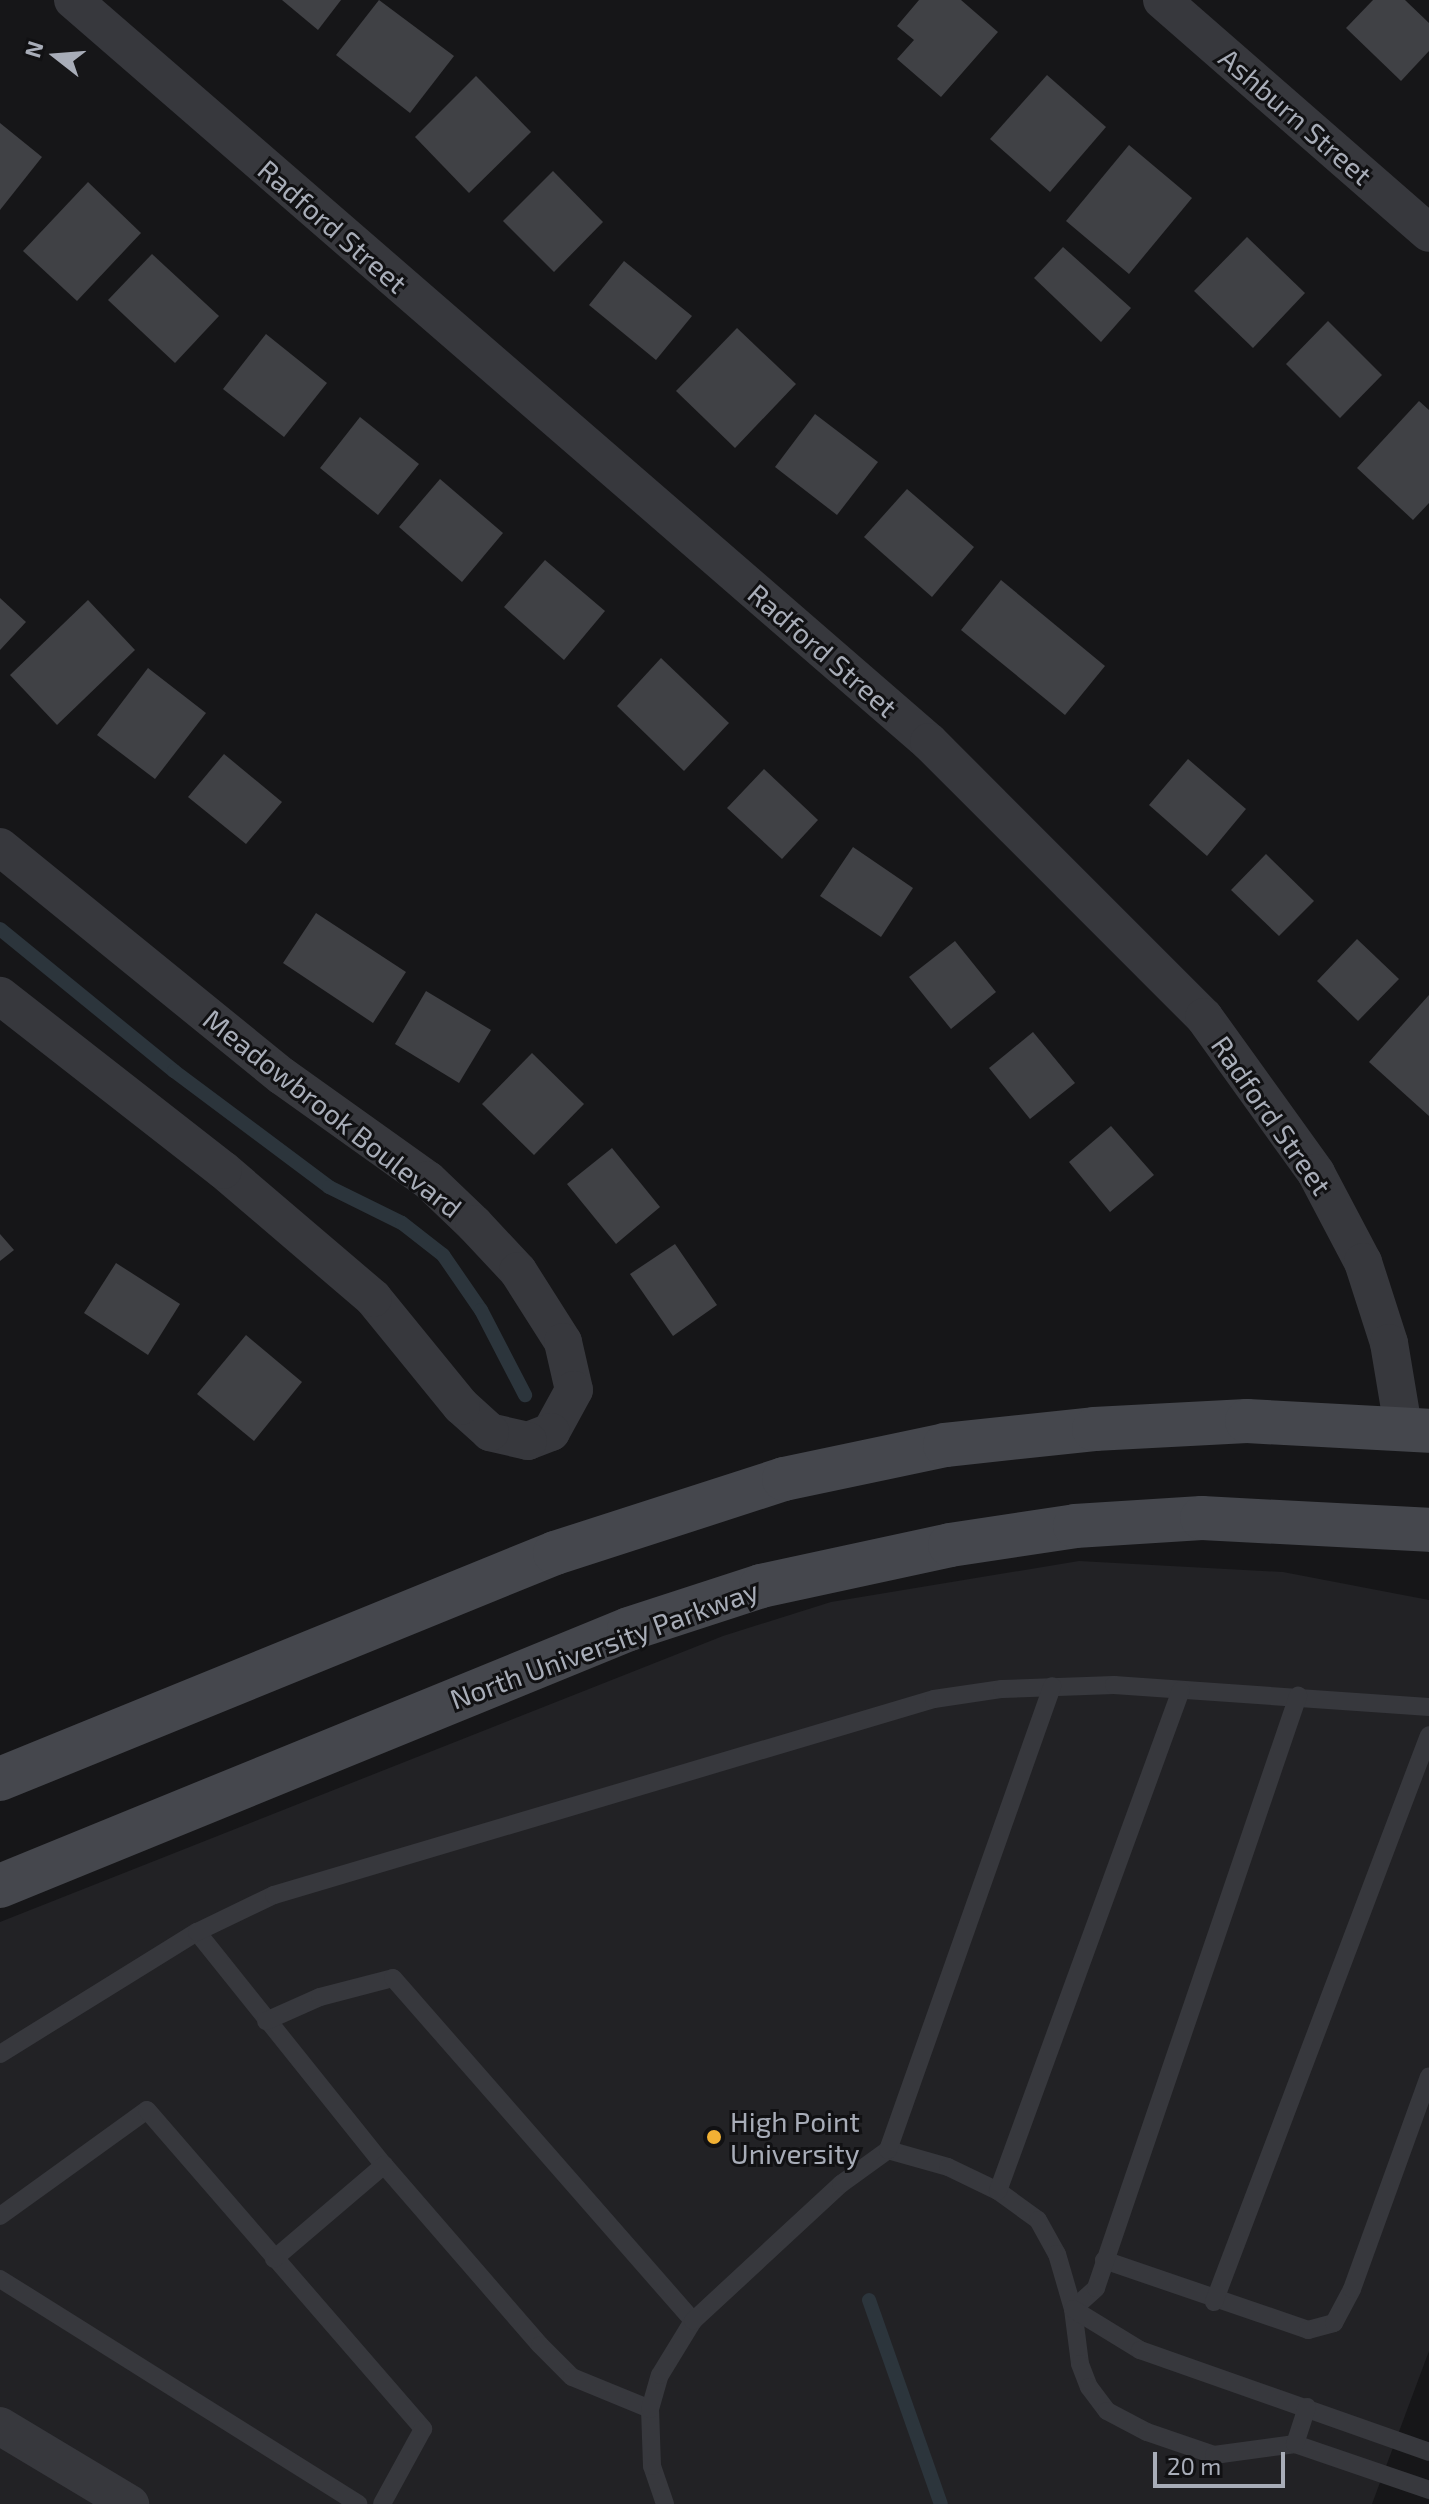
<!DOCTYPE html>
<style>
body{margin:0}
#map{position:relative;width:1429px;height:2504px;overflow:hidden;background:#161618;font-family:"Exo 2",sans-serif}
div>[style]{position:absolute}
.built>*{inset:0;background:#222225}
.stream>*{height:14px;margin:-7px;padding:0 7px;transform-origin:7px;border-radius:7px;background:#2c353c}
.building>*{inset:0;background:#404145}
.service>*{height:18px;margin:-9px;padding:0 9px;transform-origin:9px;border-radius:9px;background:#37383d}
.minor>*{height:38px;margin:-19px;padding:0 19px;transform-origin:19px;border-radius:19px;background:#37383d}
.secondary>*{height:44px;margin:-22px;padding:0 22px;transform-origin:22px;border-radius:22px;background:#45474d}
.dots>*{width:22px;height:22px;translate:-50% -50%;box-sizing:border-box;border:4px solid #111113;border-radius:50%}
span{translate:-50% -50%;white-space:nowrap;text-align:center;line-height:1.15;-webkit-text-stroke:6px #111113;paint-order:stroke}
.street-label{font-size:28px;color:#a8adb8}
.poi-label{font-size:28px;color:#a8adb8}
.left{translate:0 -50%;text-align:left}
.north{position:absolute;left:16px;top:16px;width:80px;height:80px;-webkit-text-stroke:6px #111113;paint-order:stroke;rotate:287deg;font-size:22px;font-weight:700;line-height:32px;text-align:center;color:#a8adb8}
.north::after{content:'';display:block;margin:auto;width:28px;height:36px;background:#a8adb8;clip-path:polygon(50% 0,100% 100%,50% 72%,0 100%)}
.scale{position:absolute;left:1153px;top:2452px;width:132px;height:36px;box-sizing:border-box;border:4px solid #a8adb8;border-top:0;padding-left:10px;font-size:24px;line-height:28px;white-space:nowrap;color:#a8adb8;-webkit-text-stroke:6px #111113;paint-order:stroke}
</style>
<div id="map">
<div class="built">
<i style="clip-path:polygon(1079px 1561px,1283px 1572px,1429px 1600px,1429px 2351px,1372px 2504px,0 2504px,0 1922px,723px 1636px,831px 1602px)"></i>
</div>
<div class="stream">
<i style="left:0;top:929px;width:225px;rotate:39.2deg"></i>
<i style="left:174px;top:1071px;width:194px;rotate:36.8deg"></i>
<i style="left:329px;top:1187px;width:81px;rotate:26.3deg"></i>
<i style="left:402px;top:1223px;width:52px;rotate:38deg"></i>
<i style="left:443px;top:1255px;width:67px;rotate:55.4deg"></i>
<i style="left:481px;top:1310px;width:96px;rotate:62.6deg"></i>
<i style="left:869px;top:2300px;width:216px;rotate:70.6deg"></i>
</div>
<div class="building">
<i style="clip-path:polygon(282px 0,341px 0,318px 30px)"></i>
<i style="clip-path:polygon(379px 0,454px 56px,410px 113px,336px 55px)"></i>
<i style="clip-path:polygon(919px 0,961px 0,998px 32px,941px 97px,897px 59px,914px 40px,897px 26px)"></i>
<i style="clip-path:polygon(1373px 0,1405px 0,1429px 23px,1429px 51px,1401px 81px,1346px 28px)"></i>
<i style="clip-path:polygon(1047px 75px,1106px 127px,1050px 192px,990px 139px)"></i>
<i style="clip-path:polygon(476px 76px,531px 132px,469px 193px,415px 137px)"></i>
<i style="clip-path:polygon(0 123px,42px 157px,0 210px)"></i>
<i style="clip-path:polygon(1129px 145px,1192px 198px,1129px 274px,1066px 221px)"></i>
<i style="clip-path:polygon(553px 171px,603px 222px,554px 272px,503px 221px)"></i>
<i style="clip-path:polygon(88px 182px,141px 233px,77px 301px,23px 251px)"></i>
<i style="clip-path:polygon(1247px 237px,1305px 293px,1253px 348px,1194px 291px)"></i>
<i style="clip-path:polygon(1063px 247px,1131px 308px,1101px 342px,1034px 278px)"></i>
<i style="clip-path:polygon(152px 254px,219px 316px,175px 363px,108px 300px)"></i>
<i style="clip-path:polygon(624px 261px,692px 316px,656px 360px,589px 305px)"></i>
<i style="clip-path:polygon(1328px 321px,1382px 375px,1340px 418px,1286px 364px)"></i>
<i style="clip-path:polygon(737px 328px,796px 384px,735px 448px,676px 391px)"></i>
<i style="clip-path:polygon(266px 334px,327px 383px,284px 437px,223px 389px)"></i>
<i style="clip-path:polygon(1419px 401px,1429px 410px,1429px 503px,1413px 520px,1357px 468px)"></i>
<i style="clip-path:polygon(815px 414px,878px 462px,837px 515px,775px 467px)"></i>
<i style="clip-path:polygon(360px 417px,419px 464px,378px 515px,320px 468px)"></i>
<i style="clip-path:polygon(440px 479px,503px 533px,462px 582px,399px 527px)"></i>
<i style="clip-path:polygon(907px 489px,974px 547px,932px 597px,864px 537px)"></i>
<i style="clip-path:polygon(545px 560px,605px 611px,564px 660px,504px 607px)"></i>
<i style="clip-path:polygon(1001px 580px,1105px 666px,1065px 715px,961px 630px)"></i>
<i style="clip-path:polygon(0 598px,26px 622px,0 650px)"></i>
<i style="clip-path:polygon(88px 600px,135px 650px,57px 725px,10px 675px)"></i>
<i style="clip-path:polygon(661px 658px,729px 723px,684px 771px,617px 706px)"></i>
<i style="clip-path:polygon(148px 668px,206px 713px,155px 779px,97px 735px)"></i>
<i style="clip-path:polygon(224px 754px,282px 802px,246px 844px,188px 797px)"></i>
<i style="clip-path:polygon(1188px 759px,1246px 809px,1207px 856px,1149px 805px)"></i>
<i style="clip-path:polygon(764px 769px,818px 820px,782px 859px,727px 808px)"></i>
<i style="clip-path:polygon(853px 847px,913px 888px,881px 937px,820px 896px)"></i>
<i style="clip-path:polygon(1266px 854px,1314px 901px,1279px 936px,1231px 890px)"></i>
<i style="clip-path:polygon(316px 913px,406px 972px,373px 1023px,283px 963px)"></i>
<i style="clip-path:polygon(1357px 939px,1399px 979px,1358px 1021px,1317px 981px)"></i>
<i style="clip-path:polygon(955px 941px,996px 992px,951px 1029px,909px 977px)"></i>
<i style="clip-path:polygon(426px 991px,491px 1030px,459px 1083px,395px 1044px)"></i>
<i style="clip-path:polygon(1429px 995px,1429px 1116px,1369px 1062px)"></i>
<i style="clip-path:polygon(1033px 1032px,1075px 1083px,1030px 1119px,989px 1068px)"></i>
<i style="clip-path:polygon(532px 1053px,584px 1104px,534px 1155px,482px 1104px)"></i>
<i style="clip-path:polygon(1111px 1126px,1154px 1175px,1110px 1212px,1069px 1162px)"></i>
<i style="clip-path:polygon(612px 1148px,660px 1207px,616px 1244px,567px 1184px)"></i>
<i style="clip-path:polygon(0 1234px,14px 1250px,0 1261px)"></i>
<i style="clip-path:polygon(675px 1244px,717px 1305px,673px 1336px,630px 1274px)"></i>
<i style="clip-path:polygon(116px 1263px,180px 1304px,148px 1355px,84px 1313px)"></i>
<i style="clip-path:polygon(246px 1335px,302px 1382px,254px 1441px,197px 1394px)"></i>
</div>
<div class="service">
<i style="left:197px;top:1932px;width:299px;rotate:51.3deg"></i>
<i style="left:384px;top:2165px;width:238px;rotate:49.1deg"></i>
<i style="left:540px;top:2345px;width:45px;rotate:45deg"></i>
<i style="left:572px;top:2377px;width:84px;rotate:22.3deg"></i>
<i style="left:266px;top:2021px;width:59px;rotate:-24deg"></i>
<i style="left:320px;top:1997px;width:75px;rotate:-14.6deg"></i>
<i style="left:393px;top:1978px;width:456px;rotate:48.8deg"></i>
<i style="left:0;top:2054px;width:232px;rotate:-31.8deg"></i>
<i style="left:197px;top:1932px;width:85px;rotate:-25.7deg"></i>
<i style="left:274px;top:1895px;width:688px;rotate:-16.54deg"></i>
<i style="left:934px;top:1699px;width:69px;rotate:-8.4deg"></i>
<i style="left:1002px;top:1689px;width:112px;rotate:-2deg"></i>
<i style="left:1114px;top:1685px;width:316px;rotate:4deg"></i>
<i style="left:888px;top:2150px;width:62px;rotate:15.8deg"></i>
<i style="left:948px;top:2167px;width:55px;rotate:25.6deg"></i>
<i style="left:998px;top:2191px;width:49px;rotate:35.9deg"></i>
<i style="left:1038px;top:2220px;width:39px;rotate:61deg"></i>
<i style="left:1057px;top:2254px;width:57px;rotate:73.8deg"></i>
<i style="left:1073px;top:2309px;width:55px;rotate:82.7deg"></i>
<i style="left:1080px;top:2364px;width:25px;rotate:69deg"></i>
<i style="left:1089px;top:2387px;width:30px;rotate:53deg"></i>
<i style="left:1107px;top:2411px;width:45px;rotate:27.7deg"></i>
<i style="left:1147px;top:2432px;width:71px;rotate:18.9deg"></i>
<i style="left:1214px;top:2455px;width:82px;rotate:-7.7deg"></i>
<i style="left:1295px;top:2444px;width:142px;rotate:18.9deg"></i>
<i style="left:998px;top:2191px;width:533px;rotate:-69.93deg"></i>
<i style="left:0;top:2216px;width:181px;rotate:-35.8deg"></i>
<i style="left:147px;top:2110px;width:422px;rotate:49.1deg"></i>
<i style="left:423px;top:2429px;width:85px;rotate:118.7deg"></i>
<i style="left:274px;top:2259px;width:145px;rotate:-40.5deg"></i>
<i style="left:1104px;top:2260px;width:216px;rotate:18.9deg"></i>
<i style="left:1308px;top:2330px;width:27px;rotate:-15deg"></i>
<i style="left:1334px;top:2323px;width:38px;rotate:-62deg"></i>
<i style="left:1352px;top:2289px;width:226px;rotate:-70.1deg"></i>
<i style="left:0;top:2279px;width:423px;rotate:32.1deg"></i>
<i style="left:1214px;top:2302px;width:606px;rotate:-69.23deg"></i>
<i style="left:1073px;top:2309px;width:31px;rotate:-42deg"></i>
<i style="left:1096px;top:2288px;width:626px;rotate:-71.16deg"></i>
<i style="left:1073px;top:2309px;width:79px;rotate:31.5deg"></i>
<i style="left:1140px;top:2350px;width:306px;rotate:19.4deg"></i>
<i style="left:1295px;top:2444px;width:39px;rotate:-72deg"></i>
<i style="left:665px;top:2504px;width:40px;rotate:-108.9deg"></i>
<i style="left:652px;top:2466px;width:57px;rotate:-92deg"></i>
<i style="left:650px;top:2409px;width:35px;rotate:-74deg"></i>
<i style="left:660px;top:2375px;width:63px;rotate:-58.6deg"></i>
<i style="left:693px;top:2321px;width:202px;rotate:-42.8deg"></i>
<i style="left:841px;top:2184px;width:58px;rotate:-35.9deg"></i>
<i style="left:888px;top:2150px;width:492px;rotate:-70.5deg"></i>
</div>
<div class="minor">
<i style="left:73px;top:0;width:1133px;rotate:40.92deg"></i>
<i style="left:929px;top:742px;width:389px;rotate:45deg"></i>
<i style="left:1204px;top:1017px;width:192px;rotate:54.3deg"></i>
<i style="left:1316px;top:1173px;width:101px;rotate:62.2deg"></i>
<i style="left:1363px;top:1262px;width:85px;rotate:72.2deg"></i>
<i style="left:1389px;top:1343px;width:85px;rotate:80.5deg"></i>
<i style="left:1162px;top:0;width:354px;rotate:41.1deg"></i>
<i style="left:0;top:847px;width:363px;rotate:39.1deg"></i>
<i style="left:282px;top:1076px;width:179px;rotate:35.5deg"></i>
<i style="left:428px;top:1180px;width:64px;rotate:43.7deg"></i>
<i style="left:474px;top:1224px;width:64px;rotate:46.9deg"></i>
<i style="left:518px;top:1271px;width:84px;rotate:57.6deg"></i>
<i style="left:563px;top:1342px;width:49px;rotate:77.1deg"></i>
<i style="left:574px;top:1390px;width:48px;rotate:118.7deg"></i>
<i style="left:551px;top:1432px;width:25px;rotate:159deg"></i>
<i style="left:528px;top:1441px;width:39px;rotate:-167deg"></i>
<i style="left:490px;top:1432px;width:39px;rotate:-138deg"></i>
<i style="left:461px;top:1406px;width:139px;rotate:-129.2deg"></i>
<i style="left:373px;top:1298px;width:197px;rotate:-139.5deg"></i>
<i style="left:223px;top:1170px;width:283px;rotate:-142deg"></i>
<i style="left:0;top:2426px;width:152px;rotate:31deg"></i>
</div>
<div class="secondary">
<i style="left:0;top:1779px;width:599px;rotate:-22.16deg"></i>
<i style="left:555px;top:1553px;width:241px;rotate:-17.9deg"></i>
<i style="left:784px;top:1479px;width:165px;rotate:-11.9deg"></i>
<i style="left:945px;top:1445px;width:150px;rotate:-6.1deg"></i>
<i style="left:1094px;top:1429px;width:153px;rotate:-3deg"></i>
<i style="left:1247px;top:1421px;width:182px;rotate:3.1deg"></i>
<i style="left:0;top:1886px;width:679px;rotate:-22.22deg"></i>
<i style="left:629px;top:1629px;width:139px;rotate:-18deg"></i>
<i style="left:761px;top:1586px;width:193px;rotate:-12.2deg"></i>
<i style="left:950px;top:1545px;width:126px;rotate:-8.6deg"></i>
<i style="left:1075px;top:1526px;width:127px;rotate:-3.6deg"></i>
<i style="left:1202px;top:1518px;width:227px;rotate:3deg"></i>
</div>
<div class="dots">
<i style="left:714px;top:2137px;background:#f2b134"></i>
</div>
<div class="street-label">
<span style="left:1296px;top:116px;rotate:41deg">Ashburn Street</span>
<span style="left:333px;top:226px;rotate:41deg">Radford Street</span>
<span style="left:823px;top:650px;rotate:41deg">Radford Street</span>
<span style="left:333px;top:1113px;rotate:38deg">Meadowbrook Boulevard</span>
<span style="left:1272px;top:1115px;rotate:55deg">Radford Street</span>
<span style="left:604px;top:1644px;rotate:-20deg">North University Parkway</span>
</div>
<div class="poi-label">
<span class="left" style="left:730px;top:2137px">High Point<br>University</span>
</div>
<div class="north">N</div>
<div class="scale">20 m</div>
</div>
